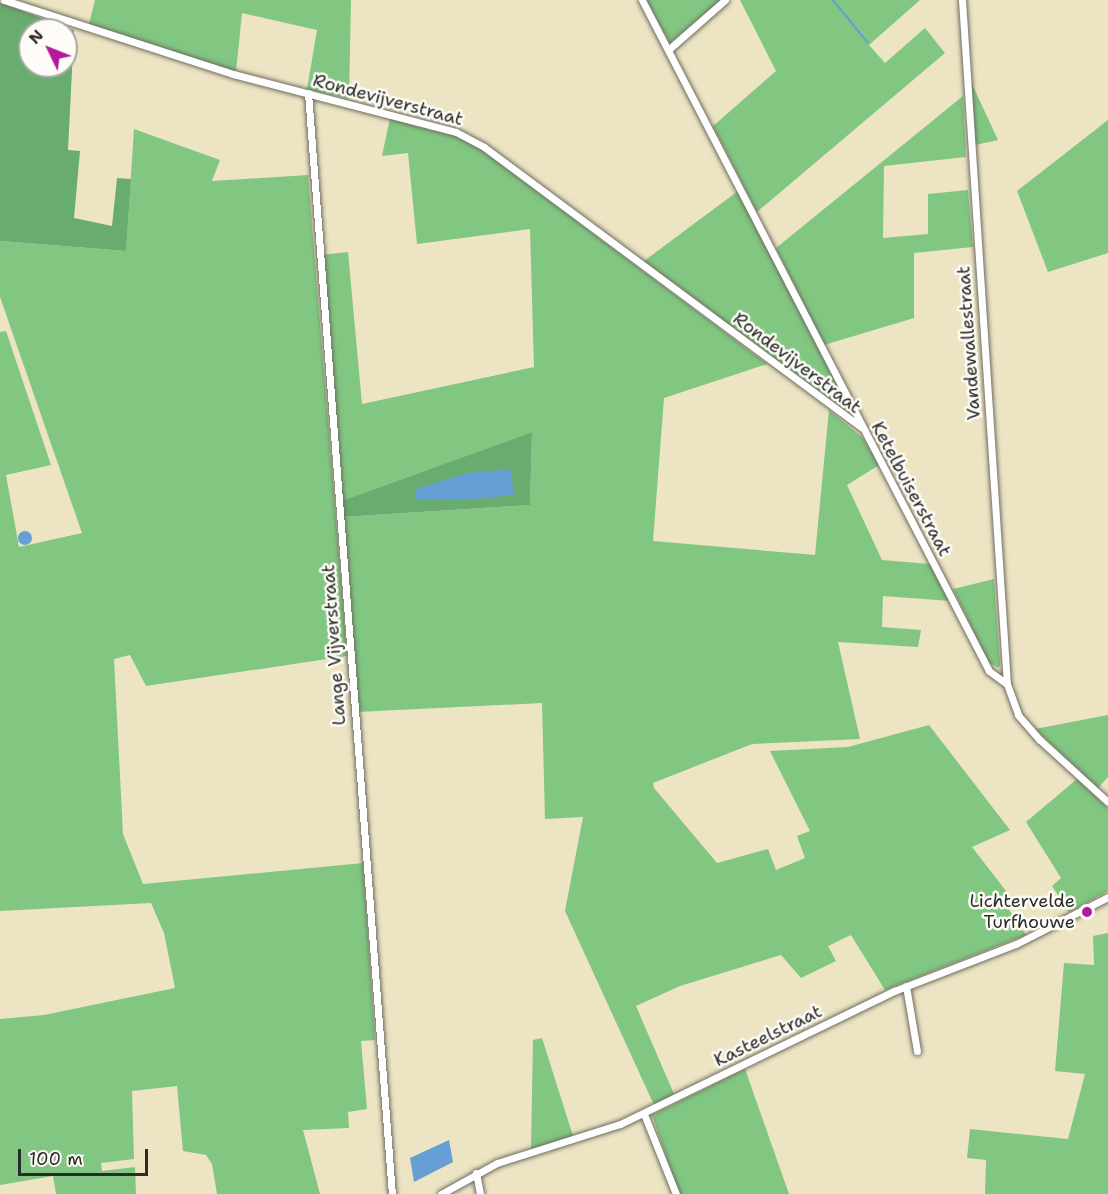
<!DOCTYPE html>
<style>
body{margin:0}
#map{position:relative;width:1108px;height:1194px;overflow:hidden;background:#ede4c4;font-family:"Shantell Sans",sans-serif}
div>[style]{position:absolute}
.green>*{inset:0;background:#81c782}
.forest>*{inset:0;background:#68ac70}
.water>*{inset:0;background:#659fd4}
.round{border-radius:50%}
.stream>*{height:2px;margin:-1px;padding:0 1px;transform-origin:1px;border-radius:1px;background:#659fd4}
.roads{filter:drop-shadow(0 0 2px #6f6c61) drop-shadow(0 0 2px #6f6c61)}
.street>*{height:7px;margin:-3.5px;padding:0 3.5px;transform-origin:3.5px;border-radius:3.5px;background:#fff}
.dots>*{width:16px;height:16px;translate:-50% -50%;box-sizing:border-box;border:3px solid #fdfcf7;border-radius:50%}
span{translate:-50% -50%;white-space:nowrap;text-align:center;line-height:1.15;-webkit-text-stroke:5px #fdfcf7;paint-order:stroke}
.street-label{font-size:18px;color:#2b2b2b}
.poi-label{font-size:18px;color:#2b2b2b}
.right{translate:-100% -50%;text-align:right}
.north{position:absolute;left:18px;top:18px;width:60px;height:60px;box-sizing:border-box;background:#fdfcf7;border:2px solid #a9a8a5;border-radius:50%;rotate:313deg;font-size:16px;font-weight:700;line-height:24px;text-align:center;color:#2b2b2b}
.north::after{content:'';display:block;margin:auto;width:21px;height:27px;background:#b5179e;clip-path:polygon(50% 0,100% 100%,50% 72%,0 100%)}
.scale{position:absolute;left:18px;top:1149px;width:130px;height:27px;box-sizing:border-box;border:3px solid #2b2b2b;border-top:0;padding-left:8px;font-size:18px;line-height:21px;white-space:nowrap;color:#2b2b2b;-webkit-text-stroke:4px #fdfcf7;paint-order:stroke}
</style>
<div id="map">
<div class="green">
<i style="clip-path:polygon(95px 0,351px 0,349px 99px,307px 89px,317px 30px,242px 13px,236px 72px,89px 24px)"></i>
<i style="clip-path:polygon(645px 0,721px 0,670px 43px)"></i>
<i style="clip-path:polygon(740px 0,920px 0,869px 45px,885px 63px,925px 28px,945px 53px,757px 212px,713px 126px,776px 71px)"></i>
<i style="clip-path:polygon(971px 82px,998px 140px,975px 145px)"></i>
<i style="clip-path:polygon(963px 96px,966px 157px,884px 166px,883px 238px,928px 234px,928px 194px,968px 190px,973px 247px,914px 253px,914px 318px,824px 345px,776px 248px)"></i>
<i style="clip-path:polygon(390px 118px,440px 129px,470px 141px,767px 364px,664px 398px,653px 541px,815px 555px,829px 410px,863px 438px,879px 465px,847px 485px,882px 560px,930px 564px,950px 601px,883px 596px,882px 627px,921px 630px,918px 647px,838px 642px,860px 739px,752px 744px,653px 783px,654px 788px,717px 863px,768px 849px,776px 870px,805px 858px,797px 836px,810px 831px,770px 751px,848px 747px,929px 725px,1010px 830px,972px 847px,1013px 900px,1006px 905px,1026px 935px,885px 990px,851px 935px,828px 946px,836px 961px,801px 978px,781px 955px,680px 986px,636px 1006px,674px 1094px,654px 1105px,565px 911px,583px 817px,545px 819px,542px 703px,357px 712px,342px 517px,530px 505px,532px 432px,341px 501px,321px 255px,348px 252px,362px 404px,534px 367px,530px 229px,417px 244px,408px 153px,382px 156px)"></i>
<i style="clip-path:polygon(1108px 120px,1108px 253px,1048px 272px,1017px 191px)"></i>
<i style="clip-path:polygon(134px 129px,220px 160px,212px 181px,308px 175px,347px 656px,146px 686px,130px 655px,114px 659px,123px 834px,143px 884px,363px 863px,375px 1040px,361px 1041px,367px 1109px,348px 1112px,349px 1128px,303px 1130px,320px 1194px,217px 1194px,212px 1164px,206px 1155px,183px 1151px,177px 1086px,132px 1091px,134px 1159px,101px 1163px,102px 1171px,135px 1167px,136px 1194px,56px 1194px,53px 1176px,0 1185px,0 1019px,44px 1015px,175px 988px,164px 933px,151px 903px,0 911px,0 332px,6px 331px,51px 465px,6px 475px,19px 547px,82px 533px,0 297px,0 241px,126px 251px)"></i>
<i style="clip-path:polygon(738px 191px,851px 411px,846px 413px,644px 261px)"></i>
<i style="clip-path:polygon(994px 579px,1000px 664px,999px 668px,989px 663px,953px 589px)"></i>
<i style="clip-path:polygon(1108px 715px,1108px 777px,1098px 788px,1035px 729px)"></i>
<i style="clip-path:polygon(1077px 779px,1108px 808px,1108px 891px,1069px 912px,1052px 886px,1061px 878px,1026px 822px)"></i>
<i style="clip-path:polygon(1108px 933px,1108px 1194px,985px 1194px,986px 1160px,967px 1158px,970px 1129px,1068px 1139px,1085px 1074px,1055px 1071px,1064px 963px,1094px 965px,1093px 936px)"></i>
<i style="clip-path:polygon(542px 1038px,573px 1136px,531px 1149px,533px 1040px)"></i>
<i style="clip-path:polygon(745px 1069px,789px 1194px,679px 1194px,652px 1115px)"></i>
</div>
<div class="forest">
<i style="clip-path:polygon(evenodd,0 3px,74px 30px,68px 150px,80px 151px,74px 218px,112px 226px,117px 178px,131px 179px,126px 251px,0 241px,0 3px,30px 30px,66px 30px,66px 66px,30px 66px,30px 30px)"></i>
<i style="clip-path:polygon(532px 432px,530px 505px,342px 517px,341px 501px)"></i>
</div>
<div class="water">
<i style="clip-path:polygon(509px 469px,512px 473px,513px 495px,467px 500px,416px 500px,416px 489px,468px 473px)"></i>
<i class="round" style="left:18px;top:531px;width:14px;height:14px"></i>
<i style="clip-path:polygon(449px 1140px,453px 1162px,414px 1182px,410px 1158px)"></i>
</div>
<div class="stream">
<i style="left:833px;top:0;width:55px;rotate:50.9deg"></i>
</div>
<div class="roads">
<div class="street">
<i style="left:4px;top:0;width:241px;rotate:17.9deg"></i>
<i style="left:233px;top:74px;width:230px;rotate:14.6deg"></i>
<i style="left:456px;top:132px;width:32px;rotate:28deg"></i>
<i style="left:484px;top:147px;width:470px;rotate:36.6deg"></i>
<i style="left:642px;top:0;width:755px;rotate:62.65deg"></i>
<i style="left:989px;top:671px;width:22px;rotate:36deg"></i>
<i style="left:962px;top:0;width:685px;rotate:86.24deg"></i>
<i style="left:1007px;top:684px;width:33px;rotate:70deg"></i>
<i style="left:1018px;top:715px;width:33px;rotate:49deg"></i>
<i style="left:1040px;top:740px;width:92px;rotate:42.4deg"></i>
<i style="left:668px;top:50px;width:76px;rotate:-41.3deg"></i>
<i style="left:308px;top:93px;width:1104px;rotate:85.64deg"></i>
<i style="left:906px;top:986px;width:66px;rotate:80.4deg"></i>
<i style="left:644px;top:1114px;width:86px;rotate:68.2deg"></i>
<i style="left:476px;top:1173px;width:21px;rotate:79deg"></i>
<i style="left:441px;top:1194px;width:64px;rotate:-29deg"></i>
<i style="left:497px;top:1163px;width:129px;rotate:-17.6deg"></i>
<i style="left:620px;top:1124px;width:305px;rotate:-25.9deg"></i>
<i style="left:894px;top:991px;width:131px;rotate:-21.1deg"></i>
<i style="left:1016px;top:944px;width:103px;rotate:-27.1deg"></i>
</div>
</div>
<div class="dots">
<i style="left:1087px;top:912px;background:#b5179e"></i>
</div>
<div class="street-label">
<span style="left:388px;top:100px;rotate:15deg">Rondevijverstraat</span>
<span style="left:969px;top:343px;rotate:-94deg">Vandewallestraat</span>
<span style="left:797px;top:363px;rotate:37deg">Rondevijverstraat</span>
<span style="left:911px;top:489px;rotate:62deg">Ketelbuiserstraat</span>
<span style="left:334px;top:645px;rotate:-94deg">Lange Vijverstraat</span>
<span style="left:768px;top:1036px;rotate:-26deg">Kasteelstraat</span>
</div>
<div class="poi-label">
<span class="right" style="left:1075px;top:912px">Lichtervelde<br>Turfhouwe</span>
</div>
<div class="north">N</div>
<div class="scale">100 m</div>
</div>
